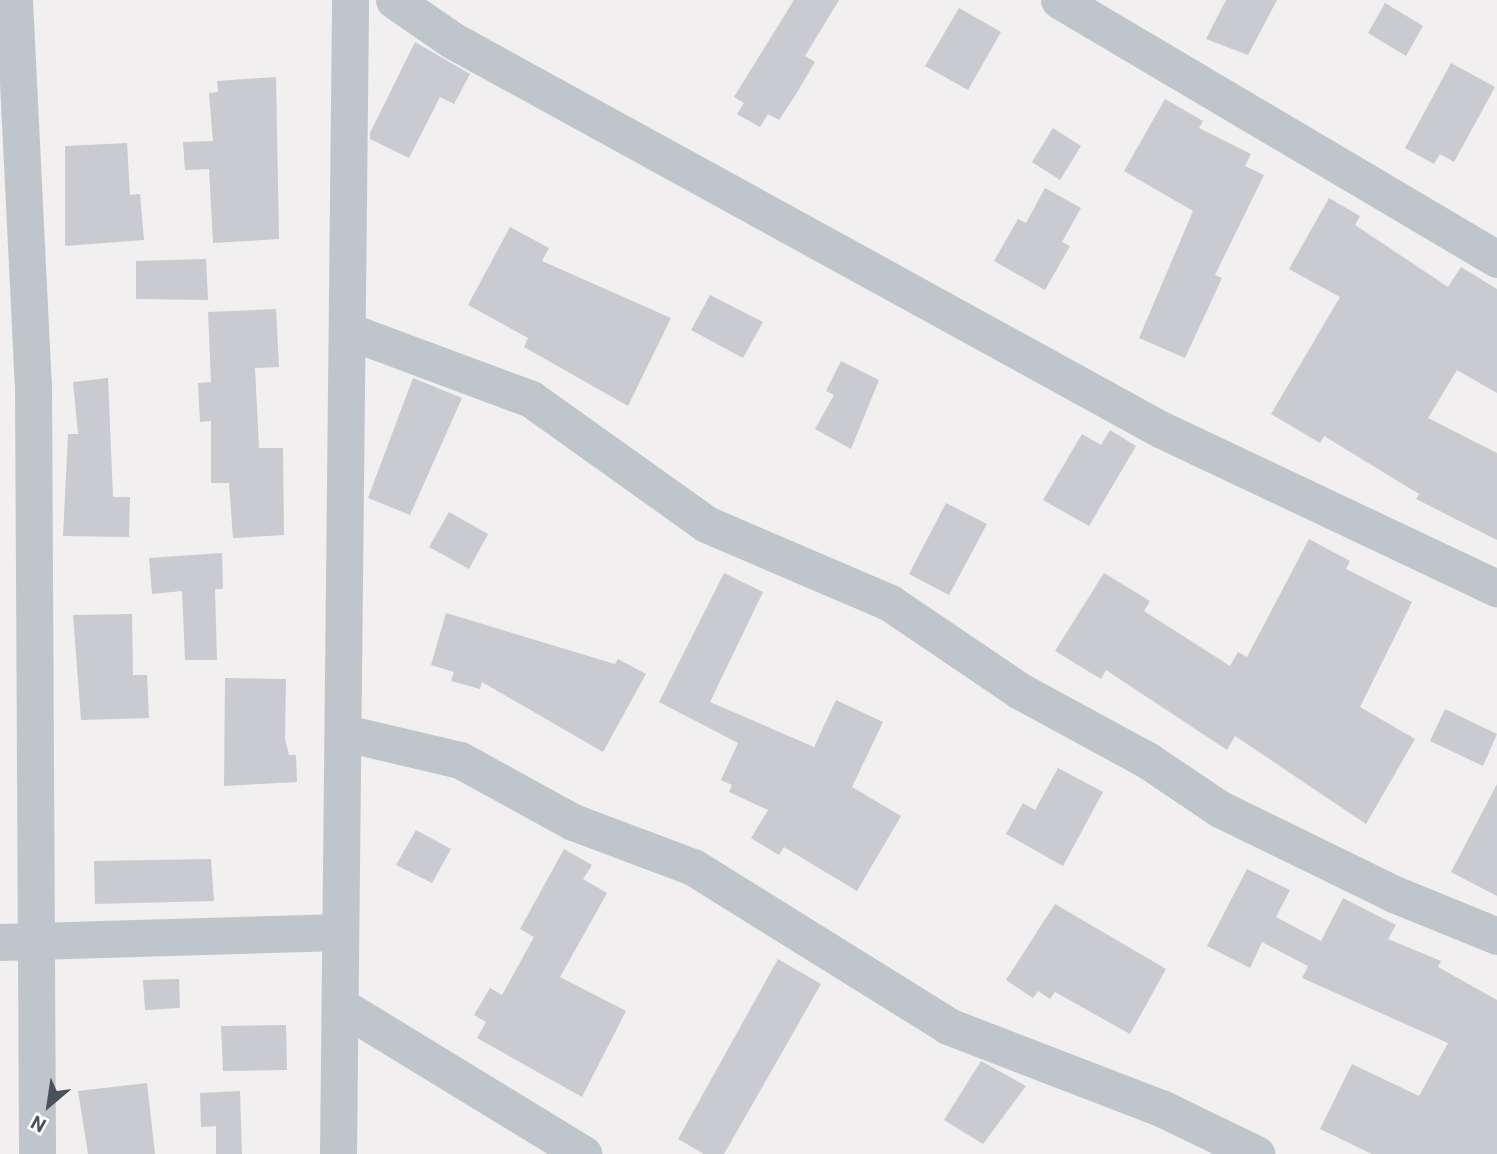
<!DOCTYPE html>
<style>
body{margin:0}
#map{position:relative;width:1497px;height:1154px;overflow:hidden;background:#f1efef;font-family:Roboto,sans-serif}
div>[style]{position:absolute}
.building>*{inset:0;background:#c9cbd1}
.minor>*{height:37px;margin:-18.5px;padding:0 18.5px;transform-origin:18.5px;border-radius:18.5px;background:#bec6cc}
span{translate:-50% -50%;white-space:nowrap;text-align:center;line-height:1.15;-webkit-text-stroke:5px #fff;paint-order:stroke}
.north{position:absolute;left:14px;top:1070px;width:70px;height:70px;-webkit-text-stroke:5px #fff;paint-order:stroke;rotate:209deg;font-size:19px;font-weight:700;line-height:28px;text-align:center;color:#48525a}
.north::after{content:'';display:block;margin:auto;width:24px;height:32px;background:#48525a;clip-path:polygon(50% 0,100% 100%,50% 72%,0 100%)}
</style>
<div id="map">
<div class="building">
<i style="clip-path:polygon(794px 0,839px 0,805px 56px,815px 62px,798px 91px,779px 120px,768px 114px,760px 127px,737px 114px,744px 103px,734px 97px)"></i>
<i style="clip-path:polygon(1226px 0,1277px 0,1248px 55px,1206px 39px)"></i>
<i style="clip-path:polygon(1385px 3px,1423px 26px,1406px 56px,1368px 33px)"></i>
<i style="clip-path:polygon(959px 8px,1001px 32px,968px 90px,925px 66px)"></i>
<i style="clip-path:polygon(415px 42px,470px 74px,454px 104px,440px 97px,409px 158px,370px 139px,370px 133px)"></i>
<i style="clip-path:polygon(1451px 63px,1495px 87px,1454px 162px,1440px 154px,1434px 164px,1405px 148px)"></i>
<i style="clip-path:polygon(276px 77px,279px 239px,213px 243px,209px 169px,185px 170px,183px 142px,213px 141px,209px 93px,218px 92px,217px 81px)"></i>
<i style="clip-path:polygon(1165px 99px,1203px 121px,1199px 128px,1251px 154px,1245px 166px,1264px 175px,1215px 275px,1222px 278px,1185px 358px,1139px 338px,1193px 211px,1124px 171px)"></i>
<i style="clip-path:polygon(1053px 128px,1081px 146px,1060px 180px,1032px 162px)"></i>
<i style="clip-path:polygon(127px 143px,130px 195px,140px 194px,144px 240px,65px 246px,65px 146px)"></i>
<i style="clip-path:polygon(1045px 188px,1081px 208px,1062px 242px,1070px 246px,1045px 290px,994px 261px,1018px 219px,1026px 223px)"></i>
<i style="clip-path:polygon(1329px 198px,1360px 216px,1355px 225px,1448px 287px,1461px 267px,1497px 289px,1497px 393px,1457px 370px,1428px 418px,1497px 453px,1497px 540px,1416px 499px,1419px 494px,1324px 436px,1320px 443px,1271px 414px,1340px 297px,1289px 269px)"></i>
<i style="clip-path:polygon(510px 227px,549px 248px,542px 261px,671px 318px,628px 406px,524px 347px,528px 338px,468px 305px)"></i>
<i style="clip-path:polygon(206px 259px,208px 300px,136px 299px,136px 261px)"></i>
<i style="clip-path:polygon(710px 295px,763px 322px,743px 358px,691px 330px)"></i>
<i style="clip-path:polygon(276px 309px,279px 367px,255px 368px,259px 448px,283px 448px,284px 535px,233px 538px,229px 483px,211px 483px,211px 421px,200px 422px,198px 383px,211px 382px,208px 312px)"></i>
<i style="clip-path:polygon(841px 361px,879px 380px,851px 449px,815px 429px,834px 395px,826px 391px)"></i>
<i style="clip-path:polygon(108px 378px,113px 497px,130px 497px,129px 537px,63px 536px,68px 434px,78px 434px,73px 382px)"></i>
<i style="clip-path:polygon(413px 378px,462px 398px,410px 515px,368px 498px)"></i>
<i style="clip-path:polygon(1110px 430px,1136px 446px,1089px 526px,1043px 500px,1082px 434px,1101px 445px)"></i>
<i style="clip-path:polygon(946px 503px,987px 524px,949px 595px,909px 574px)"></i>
<i style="clip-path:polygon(449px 512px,488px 534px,469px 569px,429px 547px)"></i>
<i style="clip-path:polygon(1309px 539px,1350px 561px,1346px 569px,1412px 602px,1360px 707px,1415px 739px,1366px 824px,1235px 736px,1227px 750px,1106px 670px,1101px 679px,1055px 651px,1104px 573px,1150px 601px,1144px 611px,1230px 666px,1238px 652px,1247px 657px)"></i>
<i style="clip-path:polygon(222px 553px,223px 589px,215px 589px,217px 660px,185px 660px,182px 591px,152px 594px,149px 558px)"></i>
<i style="clip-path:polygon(724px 573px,763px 592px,710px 702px,814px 747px,836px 700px,883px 722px,852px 787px,901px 816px,857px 891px,784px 847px,779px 855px,751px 838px,768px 810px,729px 792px,732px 785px,721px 780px,738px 743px,659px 702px)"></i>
<i style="clip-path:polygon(446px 613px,615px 664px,618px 659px,646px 674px,603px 752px,482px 682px,480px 689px,451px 681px,454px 672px,431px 665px)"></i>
<i style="clip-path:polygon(132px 614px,133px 675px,147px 675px,149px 718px,81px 720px,73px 615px)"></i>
<i style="clip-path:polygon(225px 678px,286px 679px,285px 739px,289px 755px,296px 755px,297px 782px,224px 786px)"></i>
<i style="clip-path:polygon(1445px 709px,1497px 734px,1483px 766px,1430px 741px)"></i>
<i style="clip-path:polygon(1058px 768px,1103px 792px,1063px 866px,1006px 834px,1023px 803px,1035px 810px)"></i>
<i style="clip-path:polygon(1497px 784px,1497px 896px,1451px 872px)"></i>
<i style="clip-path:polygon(416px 830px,451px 849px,432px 883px,396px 865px)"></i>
<i style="clip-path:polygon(564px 849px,592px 865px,583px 879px,607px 893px,560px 977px,626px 1011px,582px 1097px,477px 1038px,486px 1022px,474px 1015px,490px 988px,502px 995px,534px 937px,520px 929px)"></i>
<i style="clip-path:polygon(211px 859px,214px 901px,95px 904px,94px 861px)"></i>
<i style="clip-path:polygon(1247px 869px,1290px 890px,1276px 917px,1321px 941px,1343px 898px,1396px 925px,1388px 939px,1441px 961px,1438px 967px,1497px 1000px,1497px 1154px,1372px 1154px,1320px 1129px,1352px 1064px,1419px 1096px,1448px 1043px,1302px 978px,1308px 966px,1262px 942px,1250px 968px,1207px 946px)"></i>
<i style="clip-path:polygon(1055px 904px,1166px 969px,1130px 1034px,1055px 992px,1050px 999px,1038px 991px,1033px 998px,1006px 980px)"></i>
<i style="clip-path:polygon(778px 959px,821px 984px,724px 1154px,704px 1154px,678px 1139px)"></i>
<i style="clip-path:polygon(179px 979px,180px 1008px,145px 1010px,143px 980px)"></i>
<i style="clip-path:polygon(286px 1025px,287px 1070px,223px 1071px,221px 1026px)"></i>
<i style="clip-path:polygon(981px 1061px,1026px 1086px,983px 1144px,944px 1120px)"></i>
<i style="clip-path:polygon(147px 1083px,155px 1154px,88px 1154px,78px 1091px)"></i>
<i style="clip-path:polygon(240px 1091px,242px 1154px,216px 1154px,216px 1126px,201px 1127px,200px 1093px)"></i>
</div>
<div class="minor">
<i style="left:14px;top:0;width:383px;rotate:87.2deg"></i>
<i style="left:33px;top:383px;width:771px;rotate:89.7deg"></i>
<i style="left:394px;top:0;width:70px;rotate:34.6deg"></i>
<i style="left:452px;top:40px;width:808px;rotate:28.79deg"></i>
<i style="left:1160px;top:429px;width:373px;rotate:25.3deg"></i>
<i style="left:1059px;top:0;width:509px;rotate:30.6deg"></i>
<i style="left:351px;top:332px;width:192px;rotate:20.4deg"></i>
<i style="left:531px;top:399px;width:215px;rotate:35.5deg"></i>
<i style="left:706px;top:524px;width:200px;rotate:23.2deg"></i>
<i style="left:890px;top:603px;width:157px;rotate:34.1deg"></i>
<i style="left:1020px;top:691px;width:145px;rotate:28.5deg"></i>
<i style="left:1147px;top:760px;width:88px;rotate:33.9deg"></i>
<i style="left:1220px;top:809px;width:194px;rotate:26deg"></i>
<i style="left:1394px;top:894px;width:111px;rotate:22.2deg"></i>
<i style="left:345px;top:733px;width:118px;rotate:13.2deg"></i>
<i style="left:460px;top:760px;width:129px;rotate:28.8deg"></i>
<i style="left:573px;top:822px;width:128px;rotate:20.6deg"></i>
<i style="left:693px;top:867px;width:301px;rotate:31.9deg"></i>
<i style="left:948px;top:1026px;width:228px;rotate:21.1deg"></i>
<i style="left:1161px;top:1108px;width:106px;rotate:25.8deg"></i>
<i style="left:0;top:942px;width:340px;rotate:-1.7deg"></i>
<i style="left:341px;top:1006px;width:284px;rotate:31.4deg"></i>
<i style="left:338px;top:1154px;width:1154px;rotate:-89.4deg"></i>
</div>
<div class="north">N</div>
</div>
